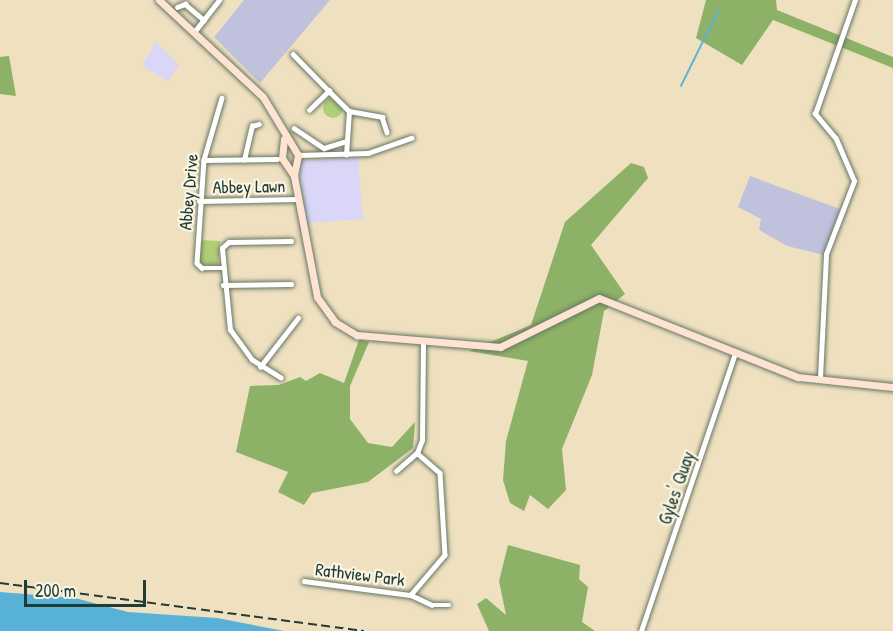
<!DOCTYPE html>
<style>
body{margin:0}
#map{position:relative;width:893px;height:631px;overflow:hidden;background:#efe1c0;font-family:"Patrick Hand",sans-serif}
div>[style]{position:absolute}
.built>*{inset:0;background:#dad6f7}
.industrial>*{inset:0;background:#c0c2dd}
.green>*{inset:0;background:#b0ce76}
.round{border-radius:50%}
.forest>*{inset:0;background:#8cb167}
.water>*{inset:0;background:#58b1d6}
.stream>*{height:1.5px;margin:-0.75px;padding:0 0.75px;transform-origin:0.75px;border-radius:0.75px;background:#58b1d6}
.roads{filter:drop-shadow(0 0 2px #687665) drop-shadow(0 0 2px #687665)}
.street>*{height:4.5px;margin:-2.25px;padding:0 2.25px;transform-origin:2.25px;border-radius:2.25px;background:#fff}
.secondary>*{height:7px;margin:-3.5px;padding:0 3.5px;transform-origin:3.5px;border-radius:3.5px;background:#fee3d2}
.rail>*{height:1.5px;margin-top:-0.75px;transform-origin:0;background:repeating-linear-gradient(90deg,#1f3d34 0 9px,transparent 0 13.5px)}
span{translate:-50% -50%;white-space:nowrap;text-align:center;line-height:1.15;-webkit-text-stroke:4.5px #fcf5e5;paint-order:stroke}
.street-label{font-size:18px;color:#1f3d34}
.scale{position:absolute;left:24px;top:580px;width:122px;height:27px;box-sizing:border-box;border:3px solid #1f3d34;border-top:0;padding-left:8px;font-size:18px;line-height:21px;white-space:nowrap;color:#1f3d34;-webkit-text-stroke:4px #fcf5e5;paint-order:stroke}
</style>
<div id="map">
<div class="built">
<i style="clip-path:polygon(156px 42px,179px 65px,168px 81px,142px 66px)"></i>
<i style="clip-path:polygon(358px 157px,363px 219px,305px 223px,299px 161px)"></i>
</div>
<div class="industrial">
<i style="clip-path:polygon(244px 0,330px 0,260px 83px,214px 37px)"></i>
<i style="clip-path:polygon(750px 176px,840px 209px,824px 255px,787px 246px,759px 230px,761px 219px,738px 207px)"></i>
</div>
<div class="green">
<i class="round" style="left:323px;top:98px;width:20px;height:20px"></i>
<i style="clip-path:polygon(200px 240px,220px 241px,218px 266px,200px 264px)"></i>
</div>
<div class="forest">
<i style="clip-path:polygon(706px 0,776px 0,777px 10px,893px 57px,893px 68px,773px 20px,742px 65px,696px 38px)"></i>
<i style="clip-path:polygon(9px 56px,16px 96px,0 94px,0 57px)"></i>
<i style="clip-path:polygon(631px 163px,644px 167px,648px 178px,591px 245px,625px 294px,604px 311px,592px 375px,562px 449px,566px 490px,548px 509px,530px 495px,524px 511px,510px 503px,503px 480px,506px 441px,528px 361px,469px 351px,531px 325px,565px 222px)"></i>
<i style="clip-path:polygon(359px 340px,369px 342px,350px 386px,350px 419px,368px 443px,392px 447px,415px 422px,413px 448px,368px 482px,312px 493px,304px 505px,278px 492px,288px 472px,236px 452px,250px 386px,279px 385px,300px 377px,306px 381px,320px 373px,344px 383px)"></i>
<i style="clip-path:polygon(508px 545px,580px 565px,579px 579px,588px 587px,582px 622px,595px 631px,489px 631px,477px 604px,486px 598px,506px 615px,499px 581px)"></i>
</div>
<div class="water">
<i style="clip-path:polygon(0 592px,75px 598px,128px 612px,217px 618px,284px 631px,0 631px)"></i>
</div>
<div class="stream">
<i style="left:681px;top:86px;width:84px;rotate:-63.7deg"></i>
</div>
<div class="roads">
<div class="street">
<i style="left:177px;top:7px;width:9px;rotate:-21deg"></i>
<i style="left:185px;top:4px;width:25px;rotate:40deg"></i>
<i style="left:195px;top:31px;width:39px;rotate:-52deg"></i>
<i style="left:293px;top:54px;width:52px;rotate:45.8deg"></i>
<i style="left:222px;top:98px;width:65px;rotate:106.2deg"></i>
<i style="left:204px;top:160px;width:103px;rotate:93.9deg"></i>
<i style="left:197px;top:263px;width:7px;rotate:45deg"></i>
<i style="left:202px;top:268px;width:20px"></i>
<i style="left:309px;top:110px;width:28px;rotate:-44deg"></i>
<i style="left:329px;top:91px;width:28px;rotate:45deg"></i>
<i style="left:349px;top:111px;width:34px;rotate:10deg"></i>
<i style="left:382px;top:117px;width:16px;rotate:72deg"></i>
<i style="left:294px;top:128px;width:36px;rotate:34deg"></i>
<i style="left:324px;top:148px;width:21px;rotate:-17deg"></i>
<i style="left:298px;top:155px;width:70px;rotate:-1.6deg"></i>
<i style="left:368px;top:153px;width:46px;rotate:-19.2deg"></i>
<i style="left:346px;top:155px;width:44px;rotate:-86.1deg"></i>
<i style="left:204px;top:160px;width:73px;rotate:-0.8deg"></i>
<i style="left:244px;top:160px;width:35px;rotate:-77deg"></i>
<i style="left:252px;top:126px;width:7px;rotate:-16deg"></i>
<i style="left:199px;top:201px;width:99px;rotate:-1.2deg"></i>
<i style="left:223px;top:285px;width:68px;rotate:-0.8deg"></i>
<i style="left:260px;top:367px;width:62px;rotate:-52.2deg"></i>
<i style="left:281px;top:378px;width:34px;rotate:-148deg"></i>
<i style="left:252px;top:360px;width:37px;rotate:-126deg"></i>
<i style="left:230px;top:330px;width:82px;rotate:-95.6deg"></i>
<i style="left:222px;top:248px;width:9px;rotate:-41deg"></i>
<i style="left:229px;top:242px;width:62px;rotate:-0.9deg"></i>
<i style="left:820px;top:378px;width:124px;rotate:-87.2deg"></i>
<i style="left:826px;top:254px;width:78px;rotate:-69deg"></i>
<i style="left:854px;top:181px;width:46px;rotate:-113.2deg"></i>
<i style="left:836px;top:139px;width:33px;rotate:-130deg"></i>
<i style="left:815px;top:114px;width:121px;rotate:-70.7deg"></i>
<i style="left:417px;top:453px;width:30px;rotate:41deg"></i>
<i style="left:440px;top:473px;width:82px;rotate:86.5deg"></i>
<i style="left:445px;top:555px;width:52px;rotate:130.4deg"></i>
<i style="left:411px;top:595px;width:23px;rotate:25deg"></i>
<i style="left:432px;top:605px;width:17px"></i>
<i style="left:396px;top:471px;width:28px;rotate:-41deg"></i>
<i style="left:417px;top:453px;width:14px;rotate:-69deg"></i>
<i style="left:422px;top:440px;width:97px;rotate:-89.4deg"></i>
<i style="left:304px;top:581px;width:108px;rotate:7.5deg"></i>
<i style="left:641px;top:631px;width:293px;rotate:-71.3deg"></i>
</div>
<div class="secondary">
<i style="left:159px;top:0;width:142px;rotate:43deg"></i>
<i style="left:263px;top:97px;width:68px;rotate:58.9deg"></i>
<i style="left:298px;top:155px;width:21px;rotate:101deg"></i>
<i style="left:284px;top:139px;width:19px;rotate:96deg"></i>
<i style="left:282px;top:158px;width:22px;rotate:56deg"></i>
<i style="left:294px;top:176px;width:123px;rotate:79.2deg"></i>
<i style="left:317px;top:297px;width:31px;rotate:54deg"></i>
<i style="left:335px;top:322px;width:26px;rotate:31deg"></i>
<i style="left:357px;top:335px;width:144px;rotate:4.8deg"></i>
<i style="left:500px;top:347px;width:110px;rotate:-26.3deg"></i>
<i style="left:599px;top:298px;width:214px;rotate:21.7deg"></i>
<i style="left:798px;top:377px;width:96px;rotate:6deg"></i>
</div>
</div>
<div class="rail">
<i style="left:0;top:583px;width:367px;rotate:7.5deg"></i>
</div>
<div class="street-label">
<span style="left:249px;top:187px;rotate:-1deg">Abbey Lawn</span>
<span style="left:189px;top:192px;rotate:-85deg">Abbey Drive</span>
<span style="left:677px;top:488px;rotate:-71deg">Gyles' Quay</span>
<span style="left:360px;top:575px;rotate:7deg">Rathview Park</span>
</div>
<div class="scale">200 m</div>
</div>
